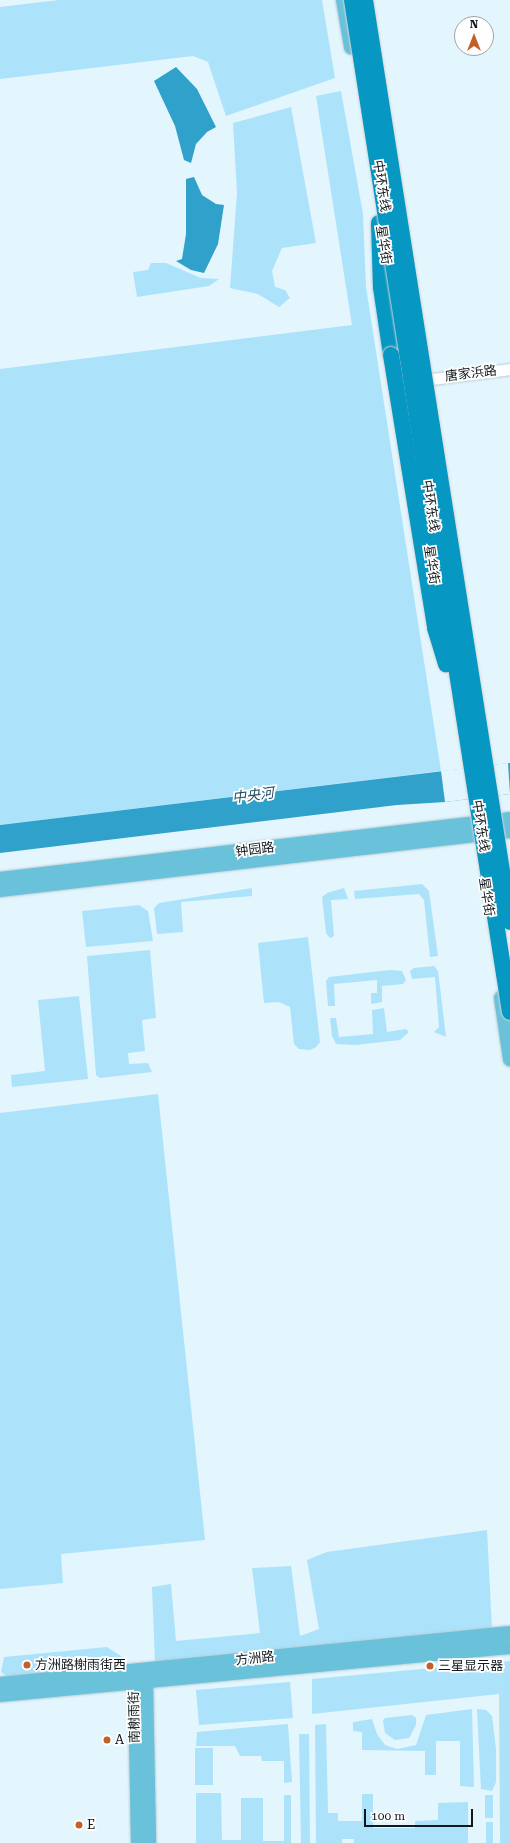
<!DOCTYPE html>
<meta charset="utf-8">
<style>
body{margin:0}
#map{position:relative;width:510px;height:1843px;overflow:hidden;background:#e3f5fd;font-family:"Roboto Serif","Noto Sans SC",serif}
div>[style]{position:absolute}
.green>*{inset:0;background:#ace3fb}
.water>*{inset:0;background:#2fa1ca}
.pier>*{inset:0;background:#e3f5fd}
.roads{filter:drop-shadow(0 0 1px #b6ccd6) drop-shadow(0 0 1px #b6ccd6)}
.minor>*{height:11px;margin:-5.5px;padding:0 5.5px;transform-origin:5.5px;border-radius:5.5px;background:#fff}
.major>*{height:14px;margin:-7px;padding:0 7px;transform-origin:7px;border-radius:7px;background:#6ac1da}
.highway>*{height:16px;margin:-8px;padding:0 8px;transform-origin:8px;border-radius:8px;background:#0697c2}
.bridges{filter:drop-shadow(0 0 1px #d4d6d6) drop-shadow(0 0 1px #d4d6d6)}
.highway-bridge>*{height:16px;margin:-8px;padding:0 8px;transform-origin:8px;border-radius:8px;background:#0697c2}
.dots>*{width:11px;height:11px;translate:-50% -50%;box-sizing:border-box;border:2px solid #fff;border-radius:50%}
span{translate:-50% -50%;white-space:nowrap;text-align:center;line-height:1.15;-webkit-text-stroke:3.5px #fff;paint-order:stroke}
.street-label{font-size:13px;color:#11191d}
.poi-label{font-size:13px;color:#11191d}
.left{translate:0 -50%;text-align:left}
.water-label{font-size:14px;color:#235062;font-style:italic}
.north{position:absolute;left:454px;top:16px;width:40px;height:40px;box-sizing:border-box;background:#fff;border:1px solid #a0a3a5;border-radius:50%;rotate:0deg;font-size:11px;font-weight:700;line-height:16px;text-align:center;color:#11191d}
.north::after{content:'';display:block;margin:auto;width:14px;height:18px;background:#c36027;clip-path:polygon(50% 0,100% 100%,50% 72%,0 100%)}
.scale{position:absolute;left:364px;top:1809px;width:109px;height:18px;box-sizing:border-box;border:2px solid #11191d;border-top:0;padding-left:5px;font-size:12px;line-height:14px;white-space:nowrap;color:#11191d;-webkit-text-stroke:3px #fff;paint-order:stroke}
</style>
<div id="map">
<div class="green">
<i style="clip-path:polygon(59px 0,322px 0,335px 78px,226px 116px,208px 62px,193px 56px,0 79px,0 7px)"></i>
<i style="clip-path:polygon(341px 91px,363px 214px,366px 287px,441px 771px,0 825px,0 369px,352px 325px,316px 96px)"></i>
<i style="clip-path:polygon(291px 107px,316px 243px,282px 248px,272px 271px,275px 287px,285px 290px,290px 298px,279px 307px,258px 294px,230px 288px,237px 193px,233px 123px)"></i>
<i style="clip-path:polygon(151px 263px,166px 263px,201px 278px,219px 279px,209px 286px,137px 297px,133px 272px,148px 270px)"></i>
<i style="clip-path:polygon(422px 884px,429px 891px,438px 956px,430px 957px,424px 900px,419px 894px,355px 899px,354px 891px)"></i>
<i style="clip-path:polygon(252px 888px,252px 896px,181px 902px,183px 932px,157px 934px,154px 908px,159px 903px)"></i>
<i style="clip-path:polygon(344px 888px,348px 899px,331px 900px,334px 936px,330px 938px,326px 933px,322px 897px,327px 893px)"></i>
<i style="clip-path:polygon(139px 905px,148px 911px,153px 941px,86px 947px,82px 911px)"></i>
<i style="clip-path:polygon(308px 937px,320px 1042px,316px 1047px,310px 1050px,299px 1049px,294px 1044px,290px 1007px,279px 1002px,264px 1003px,258px 943px)"></i>
<i style="clip-path:polygon(150px 950px,156px 1018px,142px 1020px,145px 1051px,128px 1053px,129px 1064px,148px 1063px,152px 1072px,100px 1078px,96px 1075px,87px 956px)"></i>
<i style="clip-path:polygon(434px 966px,438px 971px,446px 1037px,434px 1032px,439px 1027px,435px 977px,412px 979px,410px 971px,414px 968px)"></i>
<i style="clip-path:polygon(390px 970px,402px 971px,406px 980px,403px 984px,382px 986px,382px 1002px,371px 1004px,371px 993px,377px 993px,377px 980px,334px 984px,335px 1006px,328px 1006px,326px 981px,329px 977px)"></i>
<i style="clip-path:polygon(79px 996px,88px 1079px,12px 1087px,11px 1075px,45px 1071px,38px 1000px)"></i>
<i style="clip-path:polygon(384px 1008px,387px 1032px,406px 1029px,409px 1032px,400px 1040px,356px 1045px,336px 1044px,332px 1036px,330px 1018px,336px 1018px,339px 1037px,373px 1034px,372px 1010px)"></i>
<i style="clip-path:polygon(158px 1094px,205px 1540px,61px 1554px,63px 1583px,0 1589px,0 1113px)"></i>
<i style="clip-path:polygon(487px 1530px,492px 1629px,155px 1663px,152px 1587px,171px 1584px,176px 1641px,260px 1633px,252px 1568px,291px 1566px,300px 1636px,319px 1629px,307px 1560px,327px 1552px)"></i>
<i style="clip-path:polygon(107px 1647px,124px 1658px,119px 1669px,9px 1678px,1px 1672px,4px 1657px)"></i>
<i style="clip-path:polygon(510px 1661px,510px 1843px,500px 1843px,499px 1694px,312px 1714px,312px 1679px)"></i>
<i style="clip-path:polygon(290px 1682px,293px 1718px,199px 1725px,196px 1690px)"></i>
<i style="clip-path:polygon(472px 1709px,474px 1787px,460px 1786px,460px 1741px,436px 1741px,436px 1775px,425px 1775px,425px 1751px,362px 1750px,362px 1732px,353px 1731px,353px 1722px,372px 1719px,377px 1734px,385px 1745px,397px 1749px,416px 1745px,426px 1715px)"></i>
<i style="clip-path:polygon(477px 1709px,486px 1710px,492px 1716px,496px 1749px,496px 1782px,492px 1791px,481px 1789px)"></i>
<i style="clip-path:polygon(412px 1715px,416px 1718px,416px 1725px,409px 1738px,395px 1740px,385px 1733px,383px 1721px,385px 1718px)"></i>
<i style="clip-path:polygon(288px 1724px,292px 1782px,284px 1783px,284px 1761px,262px 1761px,261px 1756px,240px 1756px,235px 1746px,196px 1746px,197px 1732px)"></i>
<i style="clip-path:polygon(326px 1724px,328px 1813px,338px 1813px,338px 1821px,362px 1821px,362px 1794px,373px 1794px,373px 1828px,415px 1828px,415px 1821px,438px 1820px,438px 1803px,468px 1802px,468px 1843px,354px 1843px,354px 1839px,342px 1839px,342px 1843px,316px 1843px,315px 1725px)"></i>
<i style="clip-path:polygon(299px 1734px,309px 1734px,310px 1843px,301px 1843px)"></i>
<i style="clip-path:polygon(195px 1748px,213px 1748px,213px 1785px,195px 1785px)"></i>
<i style="clip-path:polygon(196px 1793px,221px 1793px,222px 1840px,241px 1840px,241px 1798px,263px 1798px,263px 1841px,284px 1841px,284px 1795px,291px 1795px,291px 1843px,196px 1843px)"></i>
<i style="clip-path:polygon(485px 1795px,493px 1795px,493px 1818px,485px 1818px)"></i>
<i style="clip-path:polygon(486px 1822px,493px 1822px,493px 1843px,486px 1843px)"></i>
</div>
<div class="water">
<i style="clip-path:polygon(176px 67px,197px 89px,216px 127px,207px 132px,196px 144px,191px 163px,184px 160px,175px 126px,154px 81px)"></i>
<i style="clip-path:polygon(194px 177px,202px 195px,216px 204px,224px 205px,218px 244px,204px 273px,191px 270px,176px 261px,182px 259px,186px 234px,186px 179px)"></i>
<i style="clip-path:polygon(510px 763px,510px 794px,445px 802px,397px 805px,0 853px,0 825px)"></i>
</div>
<div class="pier">
<i style="clip-path:polygon(508px 763px,510px 794px,445px 802px,441px 771px)"></i>
</div>
<div class="roads">
<div class="minor">
<i style="left:432px;top:379px;width:79px;rotate:-7.3deg"></i>
</div>
<div class="major">
<i style="left:343px;top:0;width:48px;rotate:80.3deg"></i>
<i style="left:401px;top:366px;width:45px;rotate:81deg"></i>
<i style="left:0;top:879px;width:514px;rotate:-6.71deg"></i>
<i style="left:0;top:890px;width:513px;rotate:-6.6deg"></i>
<i style="left:501px;top:998px;width:62px;rotate:81.6deg"></i>
<i style="left:141px;top:1673px;width:9px;rotate:54deg"></i>
<i style="left:146px;top:1680px;width:163px;rotate:88.9deg"></i>
<i style="left:0;top:1684px;width:513px;rotate:-5.71deg"></i>
<i style="left:0;top:1695px;width:512px;rotate:-5.38deg"></i>
<i style="left:138px;top:1843px;width:161px;rotate:-91.1deg"></i>
<i style="left:135px;top:1682px;width:9px;rotate:-69deg"></i>
</div>
<div class="highway">
<i style="left:379px;top:223px;width:64px;rotate:88.2deg"></i>
<i style="left:381px;top:287px;width:69px;rotate:81.6deg"></i>
</div>
</div>
<div class="bridges">
<div class="highway-bridge">
<i style="left:352px;top:0;width:1024px;rotate:81.13deg"></i>
<i style="left:365px;top:0;width:933px;rotate:81.06deg"></i>
<i style="left:391px;top:355px;width:277px;rotate:80.8deg"></i>
<i style="left:435px;top:628px;width:38px;rotate:73deg"></i>
</div>
</div>
<div class="dots">
<i style="left:27px;top:1665px;background:#c36027"></i>
<i style="left:430px;top:1666px;background:#c36027"></i>
<i style="left:107px;top:1740px;background:#c36027"></i>
<i style="left:79px;top:1825px;background:#c36027"></i>
</div>
<div class="street-label">
<span style="left:381px;top:186px;rotate:81deg">中环东线</span>
<span style="left:383px;top:245px;rotate:81deg">星华街</span>
<span style="left:471px;top:374px;rotate:-7deg">唐家浜路</span>
<span style="left:430px;top:506px;rotate:81deg">中环东线</span>
<span style="left:431px;top:565px;rotate:81deg">星华街</span>
<span style="left:480px;top:826px;rotate:81deg">中环东线</span>
<span style="left:255px;top:850px;rotate:-7deg">钟园路</span>
<span style="left:486px;top:897px;rotate:81deg">星华街</span>
<span style="left:255px;top:1659px;rotate:-6deg">方洲路</span>
<span style="left:135px;top:1717px;rotate:-91deg">南榭雨街</span>
</div>
<div class="poi-label">
<span class="left" style="left:35px;top:1665px">方洲路榭雨街西</span>
<span class="left" style="left:438px;top:1666px">三星显示器</span>
<span class="left" style="left:115px;top:1740px">A</span>
<span class="left" style="left:87px;top:1825px">E</span>
</div>
<div class="water-label">
<span style="left:253px;top:795px;rotate:-7deg">中央河</span>
</div>
<div class="north">N</div>
<div class="scale">100 m</div>
</div>
